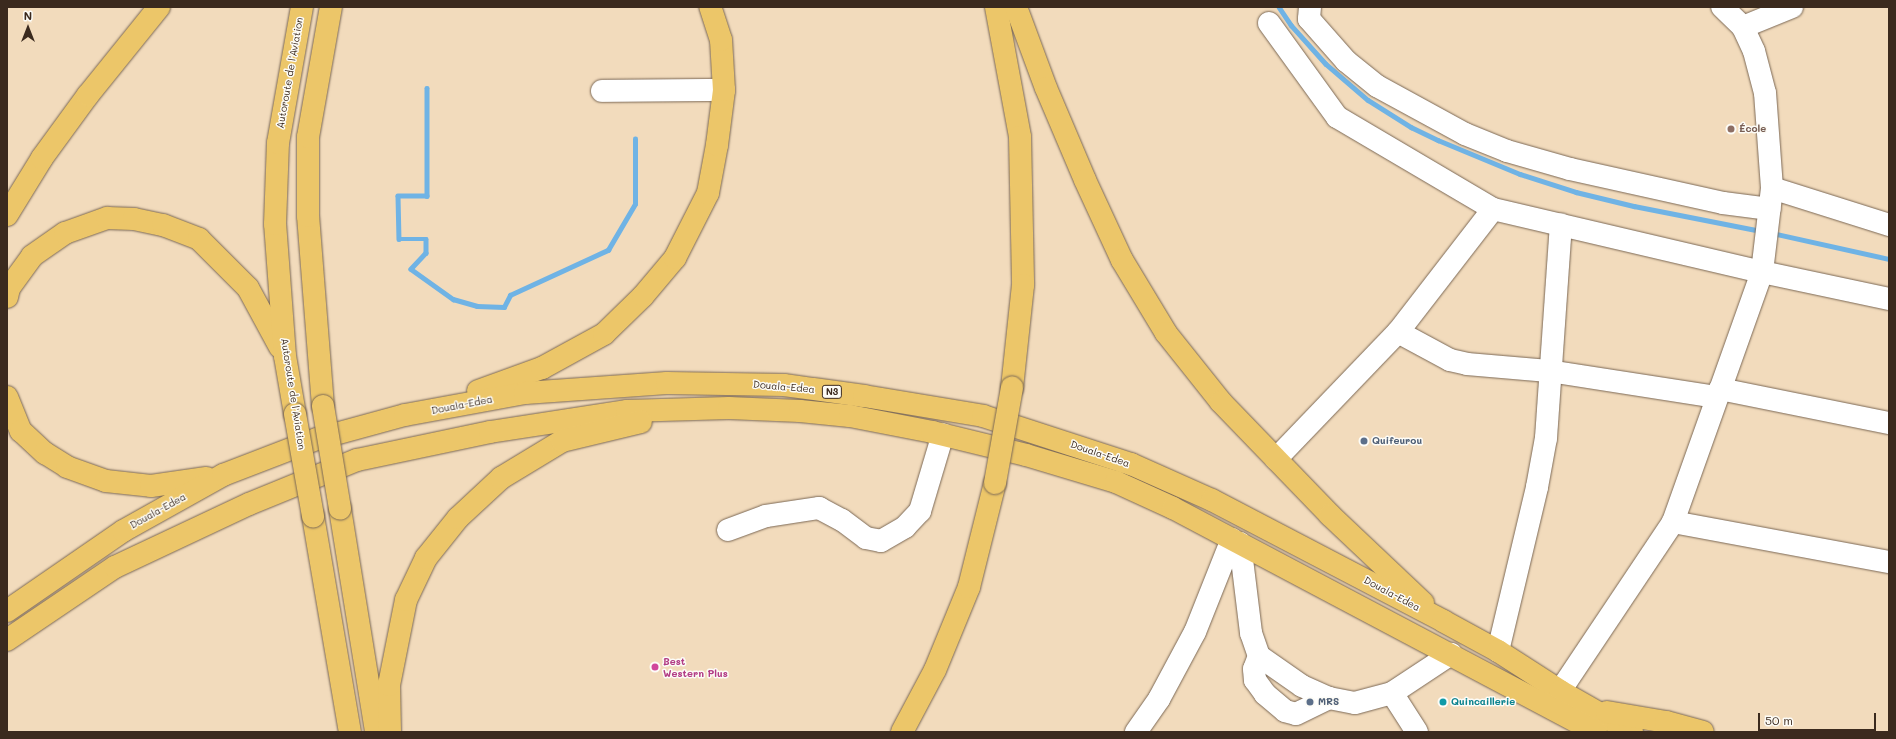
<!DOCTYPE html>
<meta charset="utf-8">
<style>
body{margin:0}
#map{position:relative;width:1896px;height:739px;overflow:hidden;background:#f2dbbc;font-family:Mali,sans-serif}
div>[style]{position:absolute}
.stream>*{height:4.5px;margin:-2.25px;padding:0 2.25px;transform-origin:2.25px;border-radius:2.25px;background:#6fb3e5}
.roads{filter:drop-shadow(0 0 1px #7b6855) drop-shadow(0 0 1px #7b6855)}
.minor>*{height:22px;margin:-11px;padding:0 11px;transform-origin:11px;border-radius:11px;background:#fff}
.highway>*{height:22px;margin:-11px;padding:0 11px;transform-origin:11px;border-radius:11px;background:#ecc669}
.bridges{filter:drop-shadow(0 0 1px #7b6855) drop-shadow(0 0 1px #7b6855)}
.highway-bridge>*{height:22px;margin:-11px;padding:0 11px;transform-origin:11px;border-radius:11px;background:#ecc669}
.dots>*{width:11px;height:11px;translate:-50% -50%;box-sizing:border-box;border:2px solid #fdfcf7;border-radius:50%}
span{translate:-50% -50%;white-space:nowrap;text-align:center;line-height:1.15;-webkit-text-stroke:3px #fdfcf7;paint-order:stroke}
.shield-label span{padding:1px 3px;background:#fdfcf7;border:1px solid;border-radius:3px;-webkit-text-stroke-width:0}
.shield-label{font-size:9px;color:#3b2a1e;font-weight:700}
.street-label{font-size:10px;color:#3b2a1e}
.education-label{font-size:10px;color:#785e54;font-weight:700}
.left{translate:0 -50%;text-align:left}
.service-label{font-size:10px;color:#4e5e75;font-weight:700}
.hotel-label{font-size:10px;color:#b23c85;font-weight:700}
.culture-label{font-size:10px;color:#0d838f;font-weight:700}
.frame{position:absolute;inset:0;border:8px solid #3b2a1e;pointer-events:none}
.north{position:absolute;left:8px;top:8px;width:40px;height:40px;-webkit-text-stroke:3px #fdfcf7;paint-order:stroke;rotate:0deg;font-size:11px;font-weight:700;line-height:16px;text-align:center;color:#3b2a1e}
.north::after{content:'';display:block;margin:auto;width:14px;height:18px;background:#3b2a1e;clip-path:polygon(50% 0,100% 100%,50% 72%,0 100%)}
.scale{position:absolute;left:1758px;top:713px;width:118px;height:18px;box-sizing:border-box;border:2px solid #3b2a1e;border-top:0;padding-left:5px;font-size:12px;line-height:14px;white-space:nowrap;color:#3b2a1e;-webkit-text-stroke:3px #fdfcf7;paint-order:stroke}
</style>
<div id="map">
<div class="stream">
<i style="left:1279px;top:7px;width:22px;rotate:56deg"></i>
<i style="left:1291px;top:25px;width:52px;rotate:48.1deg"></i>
<i style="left:1326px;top:64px;width:55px;rotate:40.6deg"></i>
<i style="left:1368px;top:100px;width:51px;rotate:32.1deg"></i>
<i style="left:1411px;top:127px;width:30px;rotate:26deg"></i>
<i style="left:1438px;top:140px;width:89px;rotate:22.5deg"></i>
<i style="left:1520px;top:174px;width:59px;rotate:17.8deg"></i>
<i style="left:1576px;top:192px;width:60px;rotate:13.6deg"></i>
<i style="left:1634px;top:206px;width:129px;rotate:11.1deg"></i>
<i style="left:427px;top:88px;width:108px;rotate:90deg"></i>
<i style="left:427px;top:196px;width:29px;rotate:180deg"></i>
<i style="left:398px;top:196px;width:43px;rotate:88.7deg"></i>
<i style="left:399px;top:239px;width:27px"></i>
<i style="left:426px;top:239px;width:14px;rotate:90deg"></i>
<i style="left:426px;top:253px;width:22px;rotate:133deg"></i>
<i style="left:411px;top:269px;width:52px;rotate:35.5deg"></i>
<i style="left:453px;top:299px;width:25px;rotate:16deg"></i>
<i style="left:477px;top:306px;width:27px;rotate:2deg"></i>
<i style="left:504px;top:307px;width:13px;rotate:-63deg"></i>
<i style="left:510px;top:295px;width:108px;rotate:-24.7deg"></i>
<i style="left:608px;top:250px;width:53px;rotate:-59.6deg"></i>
<i style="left:635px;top:204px;width:65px;rotate:-90deg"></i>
<i style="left:1772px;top:233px;width:120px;rotate:12.5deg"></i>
</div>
<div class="roads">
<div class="minor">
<i style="left:1310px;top:7px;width:12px;rotate:95deg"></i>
<i style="left:1309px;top:19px;width:56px;rotate:48.6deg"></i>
<i style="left:1346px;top:61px;width:40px;rotate:39deg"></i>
<i style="left:1377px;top:86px;width:100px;rotate:28.6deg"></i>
<i style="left:1465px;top:134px;width:45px;rotate:22deg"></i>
<i style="left:1507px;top:151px;width:66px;rotate:15.9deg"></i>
<i style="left:1570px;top:169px;width:157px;rotate:12.5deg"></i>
<i style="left:1723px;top:203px;width:47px;rotate:7.3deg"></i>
<i style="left:1269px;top:23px;width:116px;rotate:54.1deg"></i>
<i style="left:1337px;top:117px;width:181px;rotate:30.5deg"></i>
<i style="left:1493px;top:209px;width:276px;rotate:13.2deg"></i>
<i style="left:1762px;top:272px;width:130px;rotate:12deg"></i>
<i style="left:1743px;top:27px;width:53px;rotate:-22.2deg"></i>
<i style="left:602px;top:91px;width:122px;rotate:-0.5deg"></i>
<i style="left:1772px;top:188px;width:123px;rotate:17.5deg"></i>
<i style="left:1398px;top:332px;width:59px;rotate:28.3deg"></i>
<i style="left:1450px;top:360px;width:17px;rotate:13deg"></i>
<i style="left:1467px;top:364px;width:82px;rotate:4.9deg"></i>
<i style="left:1549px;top:371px;width:170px;rotate:8.8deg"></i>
<i style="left:1720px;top:389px;width:172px;rotate:11.4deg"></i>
<i style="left:1276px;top:459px;width:176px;rotate:-46.2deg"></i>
<i style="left:1398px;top:332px;width:155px;rotate:-52.3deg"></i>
<i style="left:1673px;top:522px;width:220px;rotate:10.5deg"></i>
<i style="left:728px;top:530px;width:40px;rotate:-20.2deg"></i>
<i style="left:766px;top:516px;width:54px;rotate:-8.6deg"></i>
<i style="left:819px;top:508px;width:26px;rotate:28deg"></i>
<i style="left:842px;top:520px;width:30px;rotate:37deg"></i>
<i style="left:866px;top:538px;width:15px;rotate:11deg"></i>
<i style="left:881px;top:541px;width:28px;rotate:-30deg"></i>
<i style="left:905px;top:527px;width:22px;rotate:-47deg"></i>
<i style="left:920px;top:511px;width:80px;rotate:-73.4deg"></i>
<i style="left:1240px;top:543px;width:91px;rotate:83deg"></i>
<i style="left:1251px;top:633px;width:24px;rotate:71deg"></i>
<i style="left:1259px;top:656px;width:52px;rotate:34.9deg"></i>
<i style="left:1302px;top:686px;width:30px;rotate:24deg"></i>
<i style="left:1329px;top:698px;width:26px;rotate:11deg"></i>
<i style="left:1355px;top:703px;width:38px;rotate:-15deg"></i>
<i style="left:1392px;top:693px;width:71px;rotate:-33.5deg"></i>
<i style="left:1498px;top:651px;width:169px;rotate:-76.6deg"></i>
<i style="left:1537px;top:487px;width:50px;rotate:-79.6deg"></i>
<i style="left:1546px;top:438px;width:214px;rotate:-86deg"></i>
<i style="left:1259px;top:656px;width:14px;rotate:111deg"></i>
<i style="left:1254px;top:669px;width:11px;rotate:85deg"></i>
<i style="left:1255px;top:680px;width:17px;rotate:54deg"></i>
<i style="left:1265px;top:694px;width:26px;rotate:40deg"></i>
<i style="left:1285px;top:711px;width:11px;rotate:15deg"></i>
<i style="left:1296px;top:714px;width:37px;rotate:-26deg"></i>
<i style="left:1560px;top:691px;width:203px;rotate:-56.2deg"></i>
<i style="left:1673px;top:522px;width:265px;rotate:-70.4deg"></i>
<i style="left:1762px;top:272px;width:85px;rotate:-83.2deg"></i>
<i style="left:1772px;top:188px;width:95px;rotate:-94.2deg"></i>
<i style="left:1765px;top:93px;width:43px;rotate:-104.7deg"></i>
<i style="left:1754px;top:51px;width:26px;rotate:-115deg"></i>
<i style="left:1743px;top:27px;width:29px;rotate:-136deg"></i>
<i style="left:1392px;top:693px;width:46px;rotate:57.3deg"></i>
<i style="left:1136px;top:732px;width:40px;rotate:-55.1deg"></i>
<i style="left:1159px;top:699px;width:76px;rotate:-61.8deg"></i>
<i style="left:1195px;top:632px;width:100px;rotate:-68.3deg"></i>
</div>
<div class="highway">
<i style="left:996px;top:7px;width:132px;rotate:79.5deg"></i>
<i style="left:1020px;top:137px;width:148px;rotate:88.8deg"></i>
<i style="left:1023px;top:285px;width:104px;rotate:96.1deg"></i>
<i style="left:1016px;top:7px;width:86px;rotate:69.7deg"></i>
<i style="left:1046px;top:88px;width:100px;rotate:67deg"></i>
<i style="left:1085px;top:180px;width:88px;rotate:65.2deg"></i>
<i style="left:1122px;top:260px;width:85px;rotate:58.9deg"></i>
<i style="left:1166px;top:333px;width:88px;rotate:51.4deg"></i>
<i style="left:1221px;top:402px;width:157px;rotate:46deg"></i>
<i style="left:1330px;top:515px;width:128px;rotate:43.4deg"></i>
<i style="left:7px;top:215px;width:67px;rotate:-58.4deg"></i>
<i style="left:42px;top:158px;width:78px;rotate:-53.9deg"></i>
<i style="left:88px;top:95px;width:113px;rotate:-51.1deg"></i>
<i style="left:7px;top:297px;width:9px;rotate:-77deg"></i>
<i style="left:9px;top:288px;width:39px;rotate:-54deg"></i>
<i style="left:32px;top:256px;width:40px;rotate:-34.9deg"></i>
<i style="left:65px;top:233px;width:45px;rotate:-19.7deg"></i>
<i style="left:107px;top:218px;width:27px;rotate:2deg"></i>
<i style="left:134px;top:219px;width:30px;rotate:12deg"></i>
<i style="left:163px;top:225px;width:39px;rotate:21deg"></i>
<i style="left:199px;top:239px;width:69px;rotate:45deg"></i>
<i style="left:248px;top:288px;width:67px;rotate:61.5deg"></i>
<i style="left:478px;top:391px;width:68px;rotate:-19.8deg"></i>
<i style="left:542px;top:368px;width:71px;rotate:-28.7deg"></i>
<i style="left:604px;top:334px;width:54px;rotate:-44.3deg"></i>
<i style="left:643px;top:296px;width:50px;rotate:-49.9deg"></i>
<i style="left:675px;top:258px;width:73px;rotate:-63.1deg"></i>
<i style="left:708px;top:193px;width:49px;rotate:-79.4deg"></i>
<i style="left:717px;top:145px;width:55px;rotate:-82.7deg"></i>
<i style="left:724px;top:90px;width:50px;rotate:-93.4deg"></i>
<i style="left:721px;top:40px;width:35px;rotate:-108deg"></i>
<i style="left:7px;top:397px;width:37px;rotate:68deg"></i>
<i style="left:21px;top:431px;width:33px;rotate:43deg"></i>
<i style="left:45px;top:453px;width:26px;rotate:32deg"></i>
<i style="left:67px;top:467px;width:41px;rotate:19.7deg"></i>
<i style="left:106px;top:481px;width:45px;rotate:6.3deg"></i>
<i style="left:151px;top:486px;width:56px;rotate:-8.3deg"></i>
<i style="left:323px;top:406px;width:191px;rotate:-94.5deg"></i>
<i style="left:308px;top:216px;width:79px;rotate:-90deg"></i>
<i style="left:308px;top:137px;width:132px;rotate:-80deg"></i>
<i style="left:295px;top:414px;width:59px;rotate:-99.8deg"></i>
<i style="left:285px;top:356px;width:132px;rotate:-94.3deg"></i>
<i style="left:275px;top:224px;width:81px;rotate:-87.9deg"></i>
<i style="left:278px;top:143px;width:138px;rotate:-80deg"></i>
<i style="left:340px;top:509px;width:226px;rotate:80.8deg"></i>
<i style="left:313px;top:516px;width:219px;rotate:80.3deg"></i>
<i style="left:7px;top:611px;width:141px;rotate:-34.6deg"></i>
<i style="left:123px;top:531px;width:115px;rotate:-29.2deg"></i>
<i style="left:223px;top:475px;width:101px;rotate:-21deg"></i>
<i style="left:317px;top:439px;width:91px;rotate:-15.3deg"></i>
<i style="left:405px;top:415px;width:122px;rotate:-10.4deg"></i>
<i style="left:525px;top:393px;width:142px;rotate:-4deg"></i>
<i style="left:667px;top:383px;width:117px;rotate:1deg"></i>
<i style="left:784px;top:385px;width:81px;rotate:7.8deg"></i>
<i style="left:864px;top:396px;width:121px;rotate:9.5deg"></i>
<i style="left:983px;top:416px;width:156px;rotate:18deg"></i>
<i style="left:1131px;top:464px;width:89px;rotate:24deg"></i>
<i style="left:1212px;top:500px;width:261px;rotate:27.6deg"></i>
<i style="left:1443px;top:621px;width:63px;rotate:28.6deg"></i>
<i style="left:1498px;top:651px;width:74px;rotate:32.8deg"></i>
<i style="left:1560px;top:691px;width:83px;rotate:29.7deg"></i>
<i style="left:7px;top:640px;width:130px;rotate:-34.1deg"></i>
<i style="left:115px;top:567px;width:148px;rotate:-25.2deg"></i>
<i style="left:249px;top:504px;width:117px;rotate:-22.2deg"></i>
<i style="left:357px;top:460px;width:136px;rotate:-11.9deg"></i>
<i style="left:490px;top:432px;width:139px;rotate:-8.7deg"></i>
<i style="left:627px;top:411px;width:102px;rotate:-1.7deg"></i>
<i style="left:729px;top:408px;width:71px;rotate:2.4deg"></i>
<i style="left:800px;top:411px;width:50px;rotate:5.7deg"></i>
<i style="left:850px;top:416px;width:84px;rotate:11deg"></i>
<i style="left:932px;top:432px;width:97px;rotate:13.7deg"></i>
<i style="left:1026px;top:455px;width:94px;rotate:16.7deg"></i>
<i style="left:1116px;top:482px;width:63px;rotate:24.5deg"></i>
<i style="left:1173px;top:508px;width:479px;rotate:27.9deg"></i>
<i style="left:1607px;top:712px;width:60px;rotate:9.6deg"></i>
<i style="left:1666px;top:722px;width:38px;rotate:15deg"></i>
<i style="left:390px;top:732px;width:47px;rotate:-91.2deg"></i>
<i style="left:389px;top:685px;width:87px;rotate:-78.7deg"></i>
<i style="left:406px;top:600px;width:47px;rotate:-64.5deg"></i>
<i style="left:426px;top:558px;width:51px;rotate:-51.3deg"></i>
<i style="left:458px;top:518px;width:59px;rotate:-42.9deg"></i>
<i style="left:501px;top:478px;width:71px;rotate:-31.2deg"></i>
<i style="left:562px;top:441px;width:81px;rotate:-13.5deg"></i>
<i style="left:902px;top:732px;width:70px;rotate:-62deg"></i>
<i style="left:935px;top:670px;width:90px;rotate:-67.7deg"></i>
<i style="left:969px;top:587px;width:107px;rotate:-76deg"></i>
</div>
</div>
<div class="bridges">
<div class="highway-bridge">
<i style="left:323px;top:406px;width:104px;rotate:80.6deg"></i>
<i style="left:295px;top:414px;width:104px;rotate:80deg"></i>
<i style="left:995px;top:483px;width:97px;rotate:-79.9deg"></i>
</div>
</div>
<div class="dots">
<i style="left:1731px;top:129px;background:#8d6e63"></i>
<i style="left:1364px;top:441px;background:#5c6f8a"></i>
<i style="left:655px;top:667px;background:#d1479c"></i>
<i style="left:1310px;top:702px;background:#5c6f8a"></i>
<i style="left:1443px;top:702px;background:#0f9aa8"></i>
</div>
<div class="shield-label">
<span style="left:832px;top:392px">N3</span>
</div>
<div class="street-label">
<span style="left:290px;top:73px;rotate:-80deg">Autoroute de l'Aviation</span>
<span style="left:784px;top:387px;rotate:5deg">Douala-Edea</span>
<span style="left:293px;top:394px;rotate:81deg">Autoroute de l'Aviation</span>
<span style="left:462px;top:405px;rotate:-11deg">Douala-Edea</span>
<span style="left:1100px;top:454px;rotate:19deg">Douala-Edea</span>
<span style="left:158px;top:511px;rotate:-29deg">Douala-Edea</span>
<span style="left:1392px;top:594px;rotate:28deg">Douala-Edea</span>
</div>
<div class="education-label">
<span class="left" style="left:1739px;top:129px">École</span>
</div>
<div class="service-label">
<span class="left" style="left:1372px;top:441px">Quifeurou</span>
<span class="left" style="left:1318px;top:702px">MRS</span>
</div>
<div class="hotel-label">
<span class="left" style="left:663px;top:667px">Best<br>Western Plus</span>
</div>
<div class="culture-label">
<span class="left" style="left:1451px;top:702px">Quincaillerie</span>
</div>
<div class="frame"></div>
<div class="north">N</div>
<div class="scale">50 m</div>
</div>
